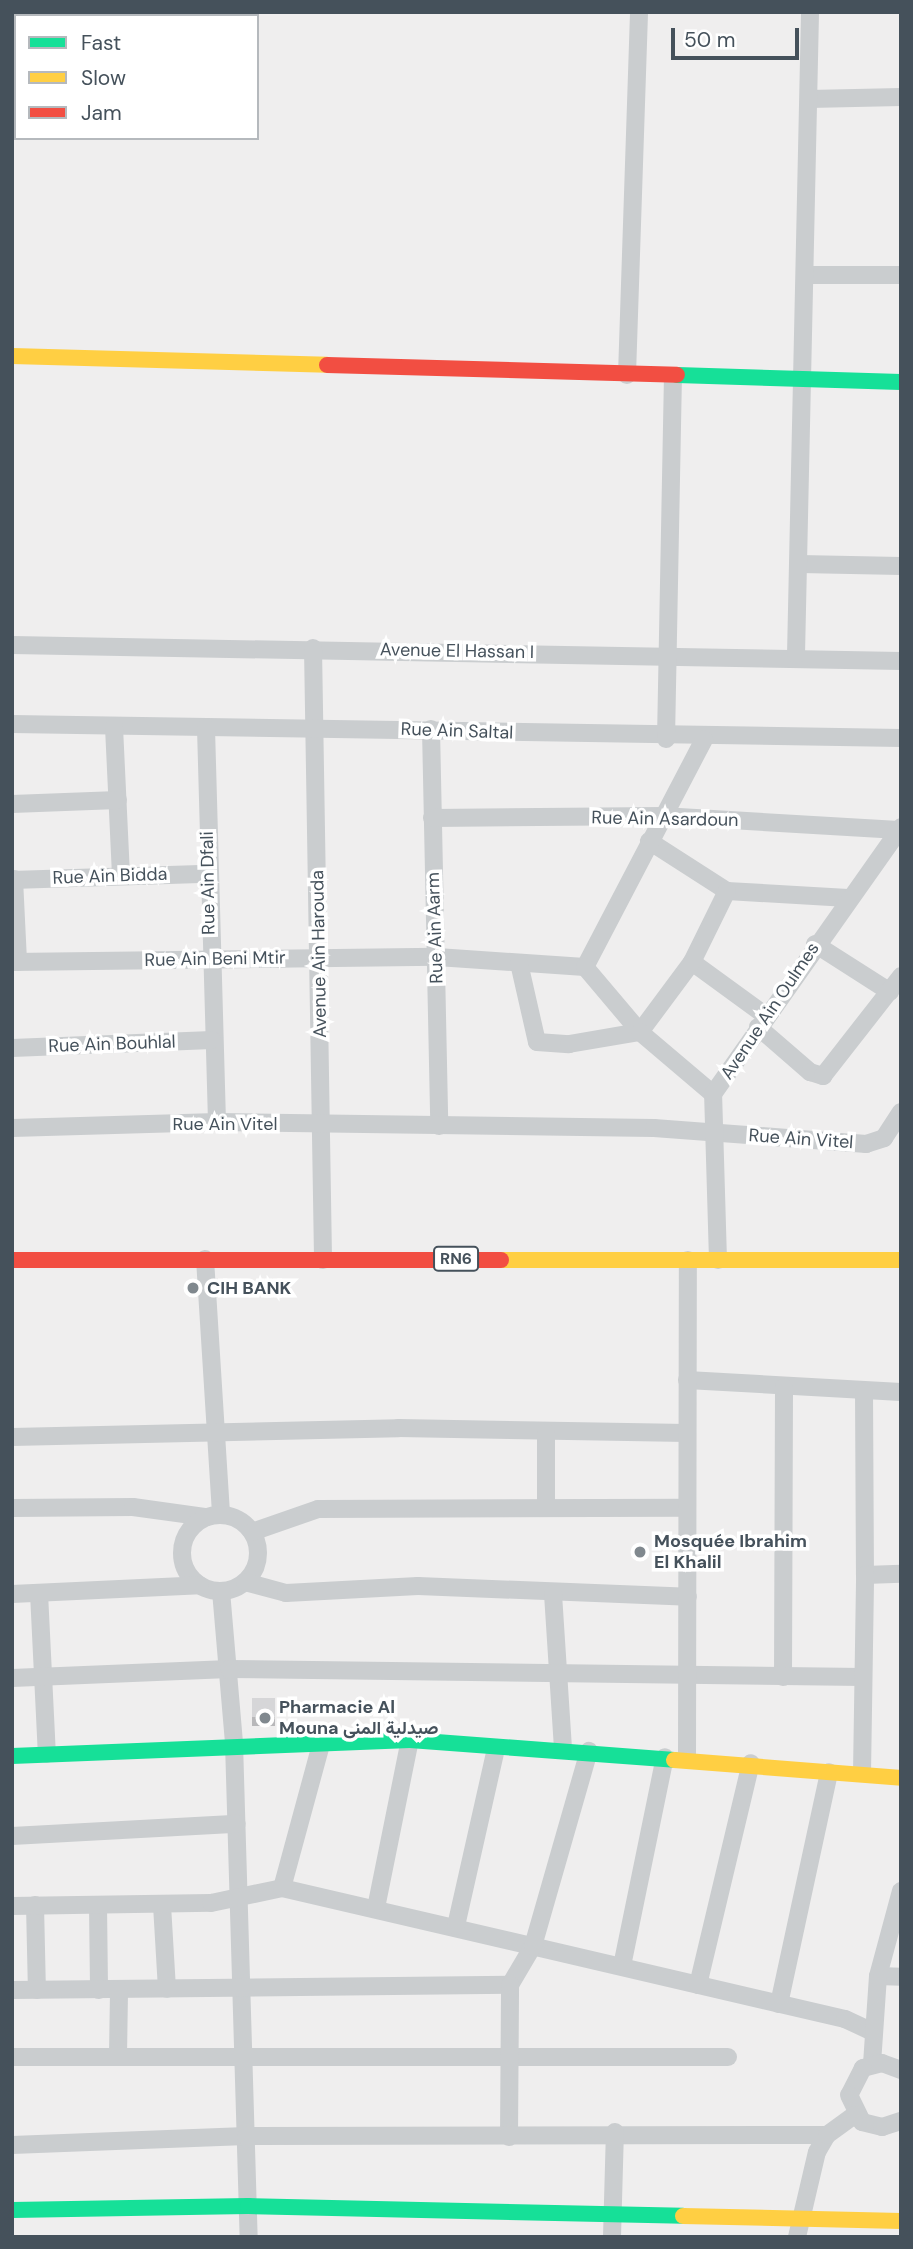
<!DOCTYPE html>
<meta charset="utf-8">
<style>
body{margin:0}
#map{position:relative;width:913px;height:2249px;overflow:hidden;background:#efeeee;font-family:"DM Sans",Vazirmatn,sans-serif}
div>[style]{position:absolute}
.street>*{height:18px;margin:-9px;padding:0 9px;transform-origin:9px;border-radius:9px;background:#cacdcf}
.street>.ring{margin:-9px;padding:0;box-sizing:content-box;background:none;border:18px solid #cacdcf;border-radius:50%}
.fast>*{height:16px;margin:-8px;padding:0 8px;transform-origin:8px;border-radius:8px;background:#16e098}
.slow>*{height:16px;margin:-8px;padding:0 8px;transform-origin:8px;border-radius:8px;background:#ffcf43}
.jam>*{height:16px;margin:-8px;padding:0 8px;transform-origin:8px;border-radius:8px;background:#f24e42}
.wall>*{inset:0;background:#b8b8ba}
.building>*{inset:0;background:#d6d6d8}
.dots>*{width:19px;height:19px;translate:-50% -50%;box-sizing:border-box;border:4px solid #fff;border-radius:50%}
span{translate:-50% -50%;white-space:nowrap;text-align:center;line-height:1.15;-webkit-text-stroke:7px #fff;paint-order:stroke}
.shield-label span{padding:2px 5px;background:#fff;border:2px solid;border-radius:5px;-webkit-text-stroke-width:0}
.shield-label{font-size:16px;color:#45515b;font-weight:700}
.street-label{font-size:18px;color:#45515b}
.poi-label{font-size:18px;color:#45515b;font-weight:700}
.left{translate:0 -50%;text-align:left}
.frame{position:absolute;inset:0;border:14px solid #45515b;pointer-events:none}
.legend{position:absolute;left:14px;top:14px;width:245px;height:126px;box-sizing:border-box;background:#fff;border:2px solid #b5b9bd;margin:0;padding:9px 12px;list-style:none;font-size:21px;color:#45515b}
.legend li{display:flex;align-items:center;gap:14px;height:35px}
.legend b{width:35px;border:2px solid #b5b9bd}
.scale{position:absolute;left:671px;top:28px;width:128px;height:32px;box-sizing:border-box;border:4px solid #45515b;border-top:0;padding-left:9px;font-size:21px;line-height:24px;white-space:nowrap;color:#45515b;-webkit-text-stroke:5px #fff;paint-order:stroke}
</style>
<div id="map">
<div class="street">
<i style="left:809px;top:99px;width:92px;rotate:-1.2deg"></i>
<i style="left:805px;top:275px;width:96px"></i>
<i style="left:627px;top:375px;width:363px;rotate:-88.1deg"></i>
<i style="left:800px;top:564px;width:101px;rotate:1.1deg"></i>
<i style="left:12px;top:645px;width:889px;rotate:1.03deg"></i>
<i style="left:313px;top:648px;width:612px;rotate:89.06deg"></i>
<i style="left:796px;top:655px;width:643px;rotate:-88.75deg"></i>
<i style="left:12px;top:724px;width:889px;rotate:0.9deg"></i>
<i style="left:114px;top:727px;width:147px;rotate:87.3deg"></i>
<i style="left:206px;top:728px;width:394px;rotate:88.4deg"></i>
<i style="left:431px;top:729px;width:397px;rotate:88.8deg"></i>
<i style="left:666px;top:739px;width:361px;rotate:-88.9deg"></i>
<i style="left:12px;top:804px;width:106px;rotate:-2.2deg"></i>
<i style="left:432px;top:818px;width:230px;rotate:-0.5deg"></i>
<i style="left:662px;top:816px;width:237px;rotate:3.4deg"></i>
<i style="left:649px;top:841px;width:93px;rotate:32.7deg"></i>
<i style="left:727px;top:891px;width:121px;rotate:3.3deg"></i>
<i style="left:14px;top:879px;width:83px;rotate:87.2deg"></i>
<i style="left:12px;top:880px;width:196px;rotate:-1.8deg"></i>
<i style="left:815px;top:944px;width:89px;rotate:32.6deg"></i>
<i style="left:12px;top:962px;width:425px;rotate:-0.7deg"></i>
<i style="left:437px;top:957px;width:148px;rotate:3.9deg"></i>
<i style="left:692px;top:962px;width:92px;rotate:36.1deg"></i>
<i style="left:519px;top:963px;width:81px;rotate:77.2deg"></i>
<i style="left:537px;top:1042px;width:32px;rotate:4deg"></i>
<i style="left:569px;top:1044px;width:72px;rotate:-9.6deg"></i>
<i style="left:640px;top:1032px;width:87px;rotate:-53.4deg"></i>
<i style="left:692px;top:962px;width:79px;rotate:-63.8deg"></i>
<i style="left:585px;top:967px;width:257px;rotate:-62.4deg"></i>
<i style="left:585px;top:967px;width:85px;rotate:49.8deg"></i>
<i style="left:640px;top:1032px;width:96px;rotate:40.3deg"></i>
<i style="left:758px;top:1027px;width:69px;rotate:40.9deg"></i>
<i style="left:810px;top:1072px;width:14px;rotate:17deg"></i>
<i style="left:823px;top:1076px;width:127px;rotate:-52deg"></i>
<i style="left:12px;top:1048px;width:200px;rotate:-2.3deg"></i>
<i style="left:12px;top:1128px;width:205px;rotate:-1.7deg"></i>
<i style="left:217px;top:1122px;width:437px;rotate:0.8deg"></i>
<i style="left:654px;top:1128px;width:213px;rotate:4.3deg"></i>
<i style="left:866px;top:1144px;width:19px;rotate:-18deg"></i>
<i style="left:884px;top:1138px;width:31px;rotate:-57deg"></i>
<i style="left:205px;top:1259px;width:256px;rotate:86.4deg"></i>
<i style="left:718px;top:1260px;width:166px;rotate:-91.7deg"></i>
<i style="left:713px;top:1094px;width:327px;rotate:-54.8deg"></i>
<i style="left:687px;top:1380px;width:214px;rotate:3.2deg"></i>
<i style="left:864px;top:1391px;width:184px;rotate:89.7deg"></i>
<i style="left:865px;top:1575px;width:36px;rotate:-2deg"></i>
<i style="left:12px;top:1437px;width:386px;rotate:-1.3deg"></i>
<i style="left:398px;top:1428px;width:289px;rotate:1deg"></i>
<i style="left:546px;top:1506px;width:73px;rotate:-90deg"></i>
<i style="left:12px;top:1508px;width:121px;rotate:-0.5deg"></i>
<i style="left:133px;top:1507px;width:74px;rotate:7.8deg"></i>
<i class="ring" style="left:182px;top:1515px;width:58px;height:58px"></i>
<i style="left:252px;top:1532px;width:70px;rotate:-19.2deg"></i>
<i style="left:318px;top:1509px;width:368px;rotate:-0.2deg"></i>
<i style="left:245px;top:1582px;width:42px;rotate:15deg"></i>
<i style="left:286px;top:1593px;width:132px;rotate:-3deg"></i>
<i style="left:418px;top:1586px;width:270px;rotate:2.3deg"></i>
<i style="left:221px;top:1591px;width:153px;rotate:85.1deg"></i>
<i style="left:234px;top:1743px;width:494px;rotate:88.3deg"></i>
<i style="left:39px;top:1593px;width:161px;rotate:87.2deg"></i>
<i style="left:12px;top:1594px;width:188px;rotate:-2.7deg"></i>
<i style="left:553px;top:1594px;width:156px;rotate:86.3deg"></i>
<i style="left:783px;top:1677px;width:290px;rotate:-89.8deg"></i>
<i style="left:12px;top:1678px;width:217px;rotate:-2.4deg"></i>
<i style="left:229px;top:1669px;width:634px;rotate:0.72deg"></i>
<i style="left:687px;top:1757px;width:497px;rotate:-89.9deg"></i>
<i style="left:862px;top:1773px;width:198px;rotate:-89.1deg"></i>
<i style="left:12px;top:1836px;width:225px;rotate:-3.1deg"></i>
<i style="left:282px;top:1888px;width:152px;rotate:-74.8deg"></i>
<i style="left:35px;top:1905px;width:85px;rotate:88.7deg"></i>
<i style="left:98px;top:1905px;width:85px;rotate:89.3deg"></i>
<i style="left:162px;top:1905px;width:84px;rotate:86.6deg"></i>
<i style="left:12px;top:1906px;width:199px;rotate:-0.9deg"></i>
<i style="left:211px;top:1903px;width:73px;rotate:-11.9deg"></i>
<i style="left:282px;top:1888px;width:578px;rotate:13.1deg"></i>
<i style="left:845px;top:2019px;width:29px;rotate:25deg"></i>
<i style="left:376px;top:1908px;width:171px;rotate:-78.6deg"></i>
<i style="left:456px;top:1926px;width:181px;rotate:-77.3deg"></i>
<i style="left:622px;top:1966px;width:213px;rotate:-78.4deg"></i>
<i style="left:878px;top:1976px;width:23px;rotate:2deg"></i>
<i style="left:698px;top:1985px;width:228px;rotate:-76.6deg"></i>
<i style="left:12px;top:1990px;width:498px;rotate:-0.6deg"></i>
<i style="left:510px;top:1985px;width:45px;rotate:-59.5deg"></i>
<i style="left:533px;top:1946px;width:203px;rotate:-74deg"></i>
<i style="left:779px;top:2004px;width:237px;rotate:-77.8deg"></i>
<i style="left:118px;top:2056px;width:66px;rotate:-89.1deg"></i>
<i style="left:12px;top:2057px;width:716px"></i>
<i style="left:872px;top:2064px;width:88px;rotate:-86.1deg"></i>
<i style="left:878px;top:1976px;width:88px;rotate:-74.9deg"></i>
<i style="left:901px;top:2070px;width:20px;rotate:-160deg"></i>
<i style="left:882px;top:2063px;width:20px;rotate:165deg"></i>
<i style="left:863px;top:2068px;width:30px;rotate:117deg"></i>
<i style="left:849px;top:2095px;width:30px;rotate:64deg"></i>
<i style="left:862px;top:2122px;width:21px;rotate:14deg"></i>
<i style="left:882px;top:2127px;width:20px;rotate:-18deg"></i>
<i style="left:509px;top:2137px;width:152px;rotate:-89.6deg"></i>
<i style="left:12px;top:2145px;width:234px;rotate:-2.2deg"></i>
<i style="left:246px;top:2136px;width:581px;rotate:-0.1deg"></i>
<i style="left:612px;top:2237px;width:105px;rotate:-88.4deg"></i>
<i style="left:797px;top:2237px;width:87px;rotate:-76.8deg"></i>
<i style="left:817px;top:2152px;width:20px;rotate:-60deg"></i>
<i style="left:827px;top:2135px;width:34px;rotate:-36deg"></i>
</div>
<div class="fast">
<i style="left:677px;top:375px;width:224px;rotate:1.8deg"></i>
<i style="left:12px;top:1756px;width:398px;rotate:-2.3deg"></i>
<i style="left:410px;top:1740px;width:265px;rotate:4.3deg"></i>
<i style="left:12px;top:2210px;width:236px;rotate:-1deg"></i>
<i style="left:248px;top:2206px;width:435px;rotate:1.3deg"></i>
</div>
<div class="slow">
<i style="left:12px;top:356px;width:315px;rotate:1.6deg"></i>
<i style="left:501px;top:1260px;width:400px"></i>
<i style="left:674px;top:1760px;width:228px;rotate:4.5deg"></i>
<i style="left:683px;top:2216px;width:218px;rotate:1.3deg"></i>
</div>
<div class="jam">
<i style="left:327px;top:365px;width:350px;rotate:1.6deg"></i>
<i style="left:12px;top:1260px;width:489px"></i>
</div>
<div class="wall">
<i style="clip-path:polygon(252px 1698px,275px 1698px,275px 1726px,252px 1726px)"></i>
</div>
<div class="building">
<i style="clip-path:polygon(252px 1698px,275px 1698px,275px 1717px,252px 1717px)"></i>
</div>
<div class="dots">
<i style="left:193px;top:1288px;background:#80888e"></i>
<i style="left:640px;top:1552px;background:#80888e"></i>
<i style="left:265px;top:1718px;background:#80888e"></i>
</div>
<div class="shield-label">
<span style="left:456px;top:1259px">RN6</span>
</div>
<div class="street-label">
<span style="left:457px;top:651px;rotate:1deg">Avenue El Hassan I</span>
<span style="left:457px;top:731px;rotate:2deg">Rue Ain Saltal</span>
<span style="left:665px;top:819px;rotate:1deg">Rue Ain Asardoun</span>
<span style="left:110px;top:876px;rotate:-2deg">Rue Ain Bidda</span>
<span style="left:208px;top:883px;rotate:-91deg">Rue Ain Dfali</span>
<span style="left:435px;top:928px;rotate:-92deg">Rue Ain Aarm</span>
<span style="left:319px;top:954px;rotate:-91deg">Avenue Ain Harouda</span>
<span style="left:215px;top:959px;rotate:-1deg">Rue Ain Beni Mtir</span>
<span style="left:770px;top:1011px;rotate:-56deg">Avenue Ain Oulmes</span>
<span style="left:112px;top:1044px;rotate:-2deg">Rue Ain Bouhlal</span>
<span style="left:225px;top:1124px">Rue Ain Vitel</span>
<span style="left:801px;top:1139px;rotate:4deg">Rue Ain Vitel</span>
</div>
<div class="poi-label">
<span class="left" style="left:207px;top:1288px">CIH BANK</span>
<span class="left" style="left:654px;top:1552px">Mosquée Ibrahim<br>El Khalil</span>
<span class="left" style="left:279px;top:1718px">Pharmacie Al<br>Mouna صيدلية المنى</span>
</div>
<div class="frame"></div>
<ul class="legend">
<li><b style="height:9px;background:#16e098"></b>Fast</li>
<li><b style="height:9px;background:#ffcf43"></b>Slow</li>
<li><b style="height:9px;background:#f24e42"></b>Jam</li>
</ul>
<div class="scale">50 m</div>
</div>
